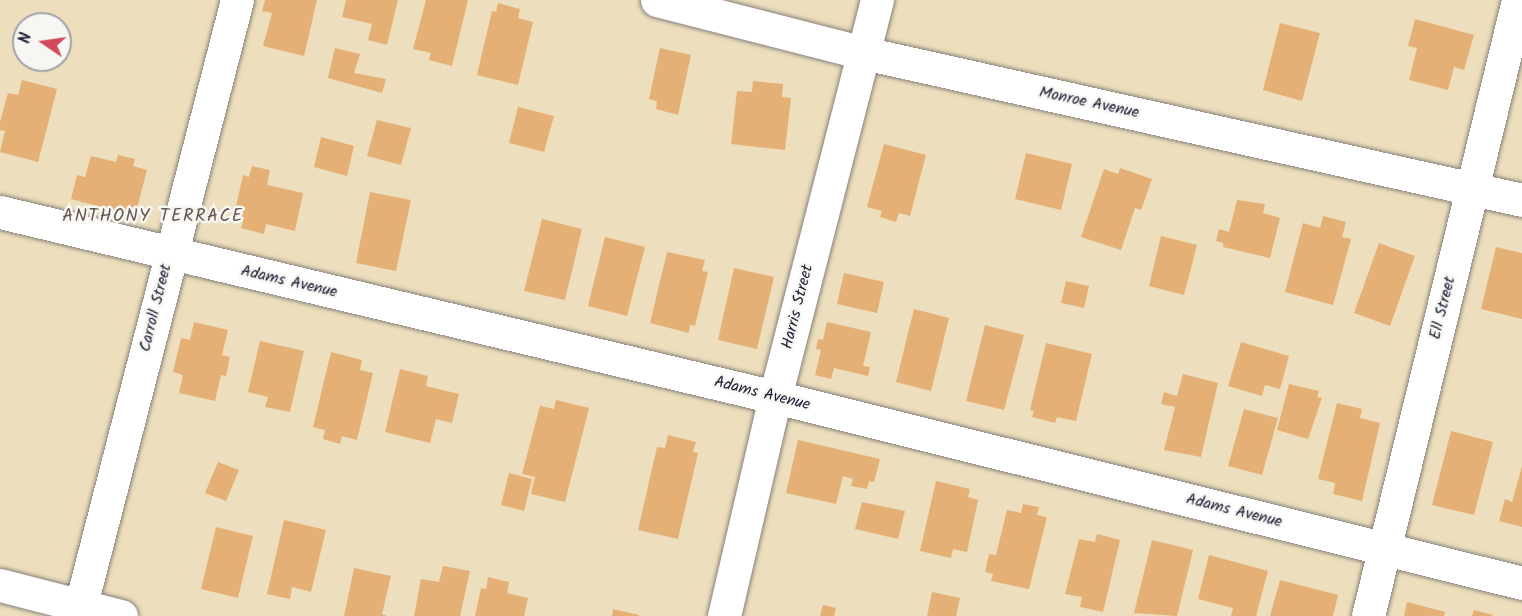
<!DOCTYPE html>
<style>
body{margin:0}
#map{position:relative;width:1522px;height:616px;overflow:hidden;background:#eddfbd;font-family:Kalam,sans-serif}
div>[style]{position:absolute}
.building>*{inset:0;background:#e4b076}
.roads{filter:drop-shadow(0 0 2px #88807c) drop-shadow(0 0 2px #88807c)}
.street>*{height:33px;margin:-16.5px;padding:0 16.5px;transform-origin:16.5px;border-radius:16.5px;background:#fff}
span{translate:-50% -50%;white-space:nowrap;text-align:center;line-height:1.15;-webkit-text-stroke:5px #f6f6f2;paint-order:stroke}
.street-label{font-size:16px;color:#22223b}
.neighbourhood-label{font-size:18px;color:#665450;letter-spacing:1.5px}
.north{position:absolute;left:12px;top:12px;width:60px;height:60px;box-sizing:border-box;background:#f6f6f2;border:2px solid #a1a1a9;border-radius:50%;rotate:283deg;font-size:16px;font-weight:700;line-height:24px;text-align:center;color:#22223b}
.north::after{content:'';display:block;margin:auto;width:21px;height:27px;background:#d1495b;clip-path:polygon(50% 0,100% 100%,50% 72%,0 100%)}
</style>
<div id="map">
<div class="building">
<i style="clip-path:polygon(265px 0,317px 0,304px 56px,263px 46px,272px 13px,262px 11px)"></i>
<i style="clip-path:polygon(346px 0,398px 0,387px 45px,368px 40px,372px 24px,342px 17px)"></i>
<i style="clip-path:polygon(426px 0,468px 0,452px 66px,429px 60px,431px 53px,413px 49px)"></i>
<i style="clip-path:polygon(498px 3px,520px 9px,518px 18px,533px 22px,518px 85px,477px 75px,492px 11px,496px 12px)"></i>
<i style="clip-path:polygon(1415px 19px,1474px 35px,1464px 70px,1454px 67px,1448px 90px,1409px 80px,1417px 48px,1408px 46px)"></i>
<i style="clip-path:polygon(1280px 23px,1320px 33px,1302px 101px,1263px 90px)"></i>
<i style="clip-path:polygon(335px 48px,360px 54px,354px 73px,386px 79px,382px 93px,328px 78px)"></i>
<i style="clip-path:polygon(660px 48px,691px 55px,678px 115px,656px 109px,657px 101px,649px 99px)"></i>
<i style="clip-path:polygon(22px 80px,57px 89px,38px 162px,0 152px,5px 131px,0 130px,0 122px,8px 93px,18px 95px)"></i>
<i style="clip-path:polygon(753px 81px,783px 84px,782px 97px,791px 98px,785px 150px,731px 144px,737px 91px,752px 92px)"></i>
<i style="clip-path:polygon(518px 107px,554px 116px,544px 152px,509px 143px)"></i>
<i style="clip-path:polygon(377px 120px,411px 128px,401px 165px,367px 156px)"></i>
<i style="clip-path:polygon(321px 137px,354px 146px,347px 176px,314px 167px)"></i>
<i style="clip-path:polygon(884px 144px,926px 155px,910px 216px,899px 213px,896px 222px,880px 217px,882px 211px,867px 207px)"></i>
<i style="clip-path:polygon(1026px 153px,1072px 164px,1061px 210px,1015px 199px)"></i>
<i style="clip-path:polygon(118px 155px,135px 159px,133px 166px,147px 170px,135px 216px,71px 199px,77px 175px,85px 177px,91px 156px,116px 162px)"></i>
<i style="clip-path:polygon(252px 166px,270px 170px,267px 185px,303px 193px,295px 231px,266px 224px,264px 234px,241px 228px,244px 217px,234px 215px,243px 175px,249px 177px)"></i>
<i style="clip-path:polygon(1120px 168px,1152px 179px,1141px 210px,1135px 208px,1121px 250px,1081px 237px,1104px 169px,1118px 174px)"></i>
<i style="clip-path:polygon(370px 192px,411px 200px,396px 271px,356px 263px)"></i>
<i style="clip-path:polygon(1237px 200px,1265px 204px,1263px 213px,1280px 218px,1270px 258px,1223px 247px,1223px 243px,1216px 241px,1219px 229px,1229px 232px)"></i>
<i style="clip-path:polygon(1323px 216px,1346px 222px,1342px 237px,1351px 239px,1333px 305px,1285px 292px,1303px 223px,1320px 228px)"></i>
<i style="clip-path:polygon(542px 219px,582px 229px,565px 300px,524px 291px)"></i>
<i style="clip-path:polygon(1161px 236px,1197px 245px,1184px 295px,1149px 286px)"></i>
<i style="clip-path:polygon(605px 237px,645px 247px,627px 316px,588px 306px)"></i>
<i style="clip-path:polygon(1379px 243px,1415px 256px,1390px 326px,1354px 313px)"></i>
<i style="clip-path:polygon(1496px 247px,1522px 253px,1522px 319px,1481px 309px)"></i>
<i style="clip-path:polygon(667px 252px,705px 260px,702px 271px,708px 272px,695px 326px,690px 325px,689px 333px,650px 323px)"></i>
<i style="clip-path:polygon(734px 268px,774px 277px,757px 349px,718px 340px)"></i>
<i style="clip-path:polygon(844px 273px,884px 282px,877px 313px,837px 304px)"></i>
<i style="clip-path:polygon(1066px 281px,1089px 286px,1084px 308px,1061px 303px)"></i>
<i style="clip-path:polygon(914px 309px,949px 318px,931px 391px,896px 382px)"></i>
<i style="clip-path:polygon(194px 322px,228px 330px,222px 355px,230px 357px,226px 376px,221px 375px,215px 401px,179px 393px,183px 375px,173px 372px,181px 338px,190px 340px)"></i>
<i style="clip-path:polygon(827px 322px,871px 332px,863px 366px,870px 367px,868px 376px,834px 368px,831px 379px,815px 375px,821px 350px,816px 349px,818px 339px,823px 340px)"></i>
<i style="clip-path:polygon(985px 325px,1024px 335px,1004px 410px,966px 401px)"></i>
<i style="clip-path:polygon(260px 341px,304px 351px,290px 412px,265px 407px,268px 397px,248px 392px)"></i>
<i style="clip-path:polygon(1241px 342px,1289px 356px,1280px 389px,1265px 385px,1262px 396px,1228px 386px)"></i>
<i style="clip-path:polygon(1046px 343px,1092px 354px,1076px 421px,1057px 417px,1055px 423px,1032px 417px,1034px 411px,1030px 410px)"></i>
<i style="clip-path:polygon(331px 352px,362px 360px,360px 370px,373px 373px,357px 440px,342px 436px,340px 444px,323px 439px,325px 430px,313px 427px)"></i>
<i style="clip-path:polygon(400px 369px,428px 376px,426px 386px,459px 394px,452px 423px,436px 419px,430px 443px,385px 432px)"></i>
<i style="clip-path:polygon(1183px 374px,1218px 383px,1201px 457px,1164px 450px,1175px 407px,1161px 404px,1164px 392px,1177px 396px)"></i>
<i style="clip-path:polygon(1289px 384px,1319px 391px,1317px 397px,1322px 398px,1308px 439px,1277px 430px)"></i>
<i style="clip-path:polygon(556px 400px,589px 408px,565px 502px,531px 494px,535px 477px,522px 474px,540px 406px,554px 409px)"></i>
<i style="clip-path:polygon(1337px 403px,1362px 409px,1360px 418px,1380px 423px,1362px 501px,1333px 494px,1335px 483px,1318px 479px)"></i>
<i style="clip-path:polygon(1244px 409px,1278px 418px,1262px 475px,1228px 466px)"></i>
<i style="clip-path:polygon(1451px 431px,1493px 442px,1474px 515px,1432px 505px)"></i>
<i style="clip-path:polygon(668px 435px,696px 442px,693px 452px,698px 453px,678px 539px,638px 530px,657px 447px,665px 448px)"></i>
<i style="clip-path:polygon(798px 440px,880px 459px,874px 482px,869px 481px,867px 489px,851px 486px,853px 479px,843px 476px,836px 504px,786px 493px)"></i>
<i style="clip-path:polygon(218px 462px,239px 470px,226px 501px,205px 493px)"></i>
<i style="clip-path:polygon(1522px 466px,1522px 527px,1499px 521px,1505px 499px,1512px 502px)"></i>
<i style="clip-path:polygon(509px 473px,532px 479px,524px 511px,501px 505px)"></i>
<i style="clip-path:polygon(936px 481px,970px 489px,968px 497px,978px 500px,967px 552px,953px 549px,951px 558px,920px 551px)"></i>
<i style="clip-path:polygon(862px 502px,905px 511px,898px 539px,855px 529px)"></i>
<i style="clip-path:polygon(1023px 504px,1039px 507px,1037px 515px,1047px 517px,1029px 589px,991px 581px,993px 574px,985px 572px,989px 554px,996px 555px,1007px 510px,1021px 513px)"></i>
<i style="clip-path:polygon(284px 520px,326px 530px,311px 592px,292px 587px,290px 599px,267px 594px)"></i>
<i style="clip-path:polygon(216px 527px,253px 536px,238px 598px,201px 589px)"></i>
<i style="clip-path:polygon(1097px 534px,1120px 540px,1103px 612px,1080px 607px,1082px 597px,1065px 594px,1079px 539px,1095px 542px)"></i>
<i style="clip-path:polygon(1152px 540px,1193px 550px,1177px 616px,1134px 613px)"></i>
<i style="clip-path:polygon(1209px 555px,1268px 571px,1256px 616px,1231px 616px,1233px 608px,1198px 599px)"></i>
<i style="clip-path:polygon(443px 566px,470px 571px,460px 616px,414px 616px,421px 579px,439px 582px)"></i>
<i style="clip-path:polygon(354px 568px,391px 576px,382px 614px,387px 616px,344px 616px)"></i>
<i style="clip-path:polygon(488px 577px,509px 582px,507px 593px,528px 598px,524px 616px,475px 616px,481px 588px,486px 589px)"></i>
<i style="clip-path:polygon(1280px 580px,1338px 595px,1333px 616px,1270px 616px)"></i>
<i style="clip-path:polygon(932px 592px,960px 598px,956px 616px,927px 616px)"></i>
<i style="clip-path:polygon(1407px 602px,1445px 612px,1444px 616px,1404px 616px)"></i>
<i style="clip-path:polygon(823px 605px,836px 608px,834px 616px,820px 616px)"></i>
<i style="clip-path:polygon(613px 609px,639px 615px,639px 616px,612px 616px)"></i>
<i style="clip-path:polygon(1474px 610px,1493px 615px,1493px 616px,1472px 616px)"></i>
</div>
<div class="roads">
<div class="street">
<i style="left:657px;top:0;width:214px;rotate:14.4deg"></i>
<i style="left:864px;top:53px;width:674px;rotate:12.59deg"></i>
<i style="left:0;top:212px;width:797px;rotate:13.43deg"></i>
<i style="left:775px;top:397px;width:770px;rotate:13.98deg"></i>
<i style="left:0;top:585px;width:125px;rotate:14.4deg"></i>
<i style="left:78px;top:616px;width:636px;rotate:-75.53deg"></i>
<i style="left:724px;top:616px;width:225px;rotate:-76.9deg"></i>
<i style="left:775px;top:397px;width:410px;rotate:-75.6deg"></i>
<i style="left:1368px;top:616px;width:634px;rotate:-76.31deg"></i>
</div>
</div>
<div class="street-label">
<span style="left:1089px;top:103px;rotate:12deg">Monroe Avenue</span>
<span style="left:289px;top:282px;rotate:13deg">Adams Avenue</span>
<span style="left:798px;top:307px;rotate:-76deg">Harris Street</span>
<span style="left:156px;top:308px;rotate:-76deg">Carroll Street</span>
<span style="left:1443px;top:308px;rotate:-76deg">Ell Street</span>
<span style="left:762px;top:394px;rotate:14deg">Adams Avenue</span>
<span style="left:1234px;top:511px;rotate:14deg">Adams Avenue</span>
</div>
<div class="neighbourhood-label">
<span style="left:153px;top:217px">ANTHONY TERRACE</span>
</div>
<div class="north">N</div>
</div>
